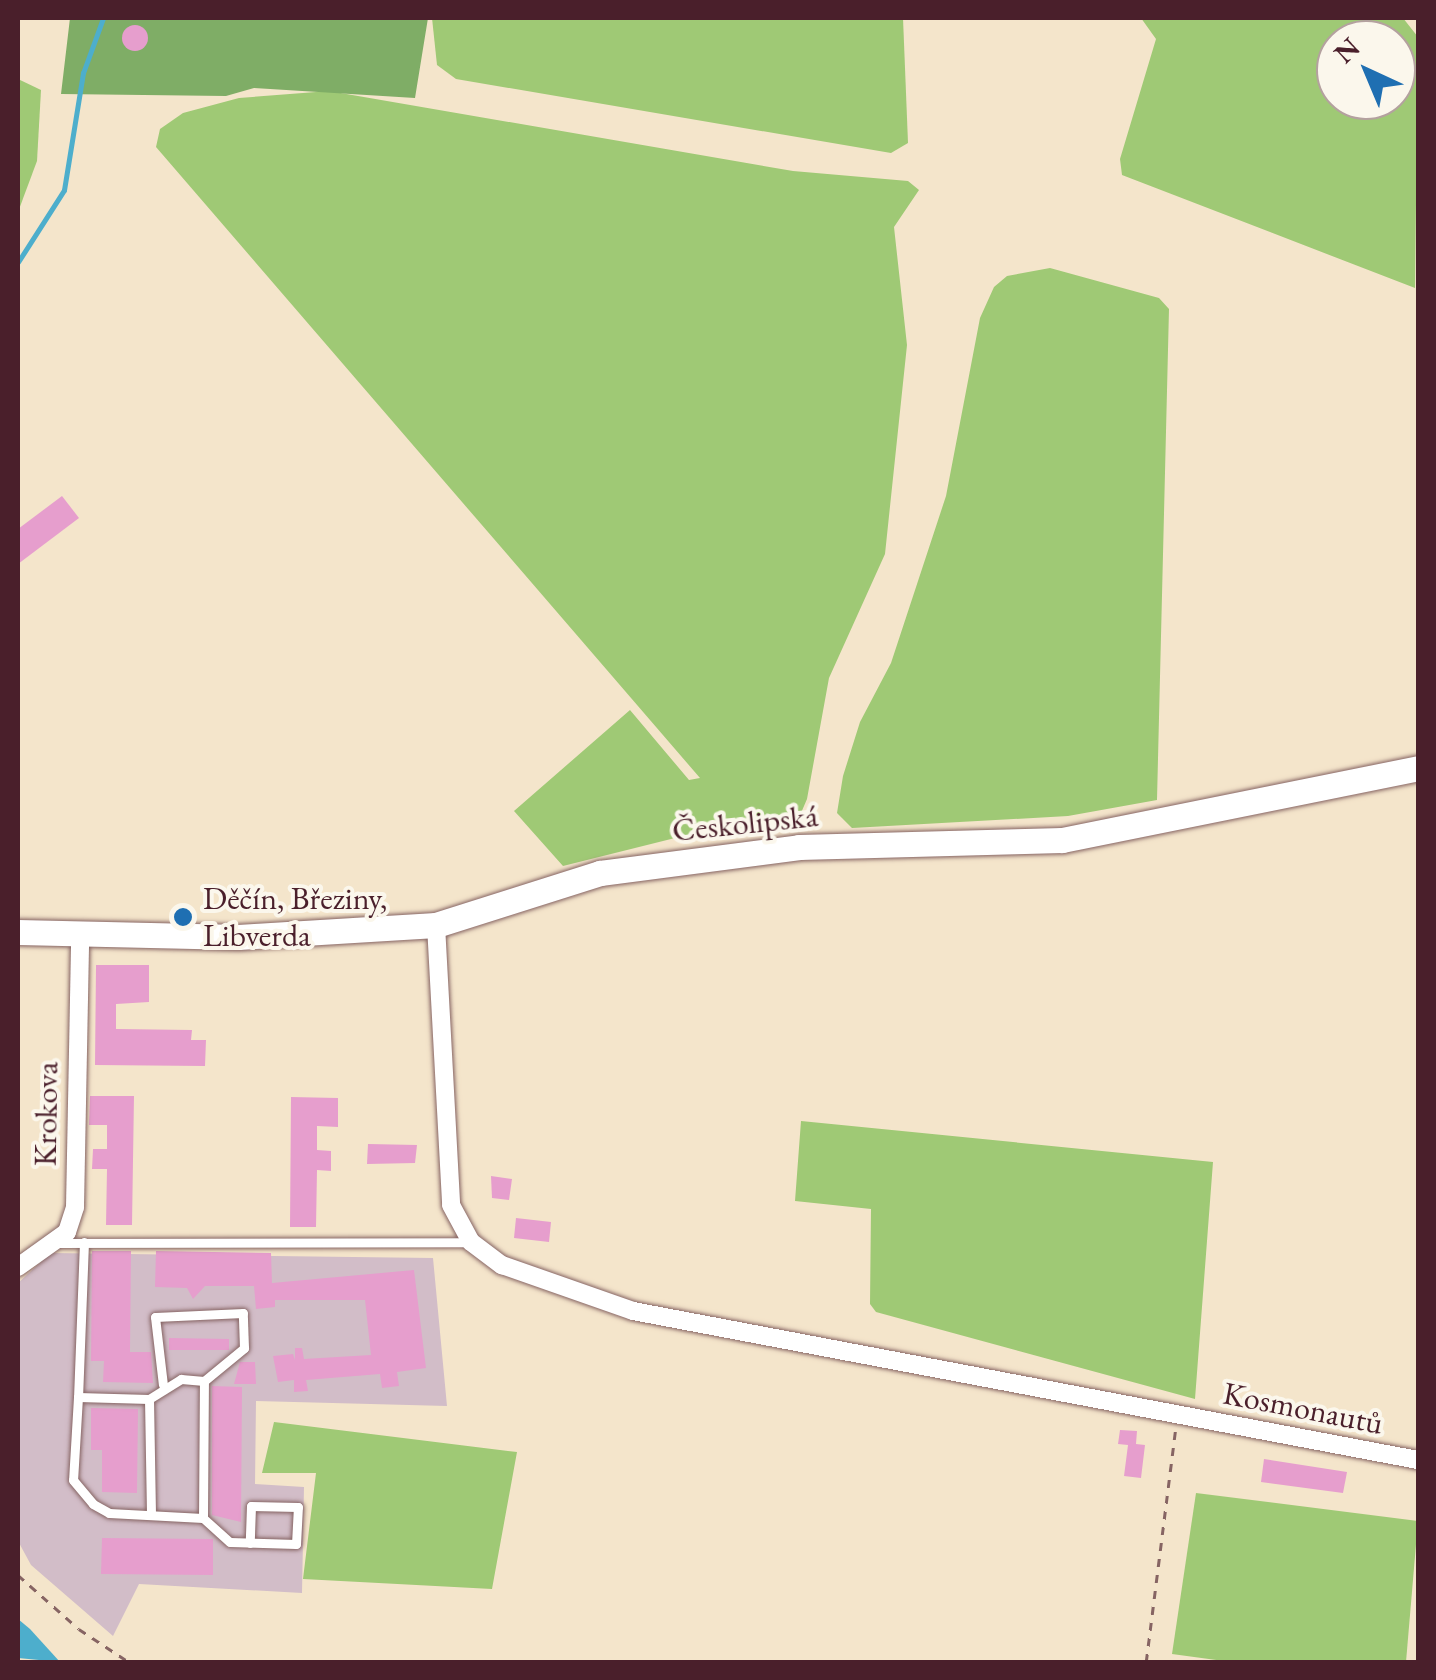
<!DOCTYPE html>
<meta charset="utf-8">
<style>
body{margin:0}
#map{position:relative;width:1436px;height:1680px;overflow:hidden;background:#f4e5cb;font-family:"EB Garamond",serif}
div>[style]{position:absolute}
.industrial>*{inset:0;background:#d2bdc8}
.green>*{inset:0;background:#9fc975}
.forest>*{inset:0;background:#7fad66}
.water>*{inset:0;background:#4daecc}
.stream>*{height:5px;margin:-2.5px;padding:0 2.5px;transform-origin:2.5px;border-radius:2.5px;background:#4daecc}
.building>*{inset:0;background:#e69ecd}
.round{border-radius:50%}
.path>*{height:2.5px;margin-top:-1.25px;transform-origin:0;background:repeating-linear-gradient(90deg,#866463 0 8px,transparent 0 16px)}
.roads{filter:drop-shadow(0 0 2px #866463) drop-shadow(0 0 2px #866463)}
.lane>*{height:9px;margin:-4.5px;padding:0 4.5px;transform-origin:4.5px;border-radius:4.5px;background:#fff}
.street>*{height:18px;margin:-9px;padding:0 9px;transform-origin:9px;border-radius:9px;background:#fff}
.secondary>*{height:25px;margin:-12.5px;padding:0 12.5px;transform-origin:12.5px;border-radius:12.5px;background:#fff}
.dots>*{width:28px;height:28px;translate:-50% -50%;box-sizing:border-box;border:5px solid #fbf7ec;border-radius:50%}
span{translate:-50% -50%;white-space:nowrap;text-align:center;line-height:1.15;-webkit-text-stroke:8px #fbf7ec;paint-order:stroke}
.street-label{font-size:32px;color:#4a1f2b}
.poi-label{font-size:32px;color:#4a1f2b}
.left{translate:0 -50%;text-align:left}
.frame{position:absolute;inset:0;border:20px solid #4a1f2b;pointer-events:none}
.north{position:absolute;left:1316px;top:20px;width:100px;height:100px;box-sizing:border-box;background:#fbf7ec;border:2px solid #b4a19f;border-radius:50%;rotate:316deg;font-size:28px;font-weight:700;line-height:40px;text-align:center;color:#4a1f2b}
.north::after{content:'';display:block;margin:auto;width:35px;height:45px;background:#1f6fb2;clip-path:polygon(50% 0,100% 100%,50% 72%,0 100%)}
</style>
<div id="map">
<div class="industrial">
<i style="clip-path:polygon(51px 1253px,433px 1258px,447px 1406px,256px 1401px,255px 1484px,304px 1487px,302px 1593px,139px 1584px,113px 1636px,31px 1565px,18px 1541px,18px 1283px)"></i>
</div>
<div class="green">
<i style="clip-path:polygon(432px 18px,903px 18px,908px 143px,891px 153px,456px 79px,437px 65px)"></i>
<i style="clip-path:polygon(evenodd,1141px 18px,1403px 18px,1418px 37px,1415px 288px,1122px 175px,1120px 159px,1156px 39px,1141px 18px,1396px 40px,1396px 100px,1336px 100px,1336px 40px,1396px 40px)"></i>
<i style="clip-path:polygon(18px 79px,41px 90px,37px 161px,18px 212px)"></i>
<i style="clip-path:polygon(329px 91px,793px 171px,908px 181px,919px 190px,894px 227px,907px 345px,885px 554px,829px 678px,807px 799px,795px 827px,683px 836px,563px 866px,514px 811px,630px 710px,689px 780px,700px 778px,156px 147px,160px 129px,183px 113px,239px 98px)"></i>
<i style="clip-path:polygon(1050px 268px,1159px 298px,1169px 309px,1157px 800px,1068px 816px,852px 828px,837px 813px,843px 776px,860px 722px,891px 663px,946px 496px,980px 318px,994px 287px,1007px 276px)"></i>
<i style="clip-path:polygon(801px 1121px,1213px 1162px,1195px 1399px,876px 1312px,870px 1304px,871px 1209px,795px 1201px)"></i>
<i style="clip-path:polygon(274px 1422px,517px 1452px,492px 1589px,303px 1579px,316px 1473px,262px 1473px)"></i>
<i style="clip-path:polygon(1196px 1493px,1418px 1521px,1406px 1662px,1231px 1662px,1172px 1654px)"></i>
</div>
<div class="forest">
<i style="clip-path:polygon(70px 18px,428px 18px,415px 98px,254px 88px,226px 96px,61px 94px)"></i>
</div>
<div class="water">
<i style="clip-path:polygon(18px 1619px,30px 1629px,60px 1662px,18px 1658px)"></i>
</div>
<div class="stream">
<i style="left:18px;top:262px;width:85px;rotate:-57.4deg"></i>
<i style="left:64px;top:190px;width:119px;rotate:-80.8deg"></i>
<i style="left:83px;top:73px;width:59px;rotate:-70deg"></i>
</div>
<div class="building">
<i class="round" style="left:122px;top:25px;width:26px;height:26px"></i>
<i style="clip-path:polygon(62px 496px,79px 518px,18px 564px,18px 529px)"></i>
<i style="clip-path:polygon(96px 965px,149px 965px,149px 1002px,116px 1004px,116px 1029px,192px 1030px,191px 1040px,206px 1040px,205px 1066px,95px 1065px)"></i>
<i style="clip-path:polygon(90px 1096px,134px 1096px,132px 1225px,106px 1225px,107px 1169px,92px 1169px,93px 1149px,107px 1149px,107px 1125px,89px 1125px)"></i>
<i style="clip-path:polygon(291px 1097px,338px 1098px,338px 1127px,317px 1126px,317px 1150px,331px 1151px,331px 1171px,317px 1170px,316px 1227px,290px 1227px)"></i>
<i style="clip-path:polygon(368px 1144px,417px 1145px,415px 1163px,367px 1164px)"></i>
<i style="clip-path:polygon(491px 1176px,512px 1179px,509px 1200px,492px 1198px)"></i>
<i style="clip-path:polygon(516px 1218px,551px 1222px,549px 1242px,514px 1238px)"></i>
<i style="clip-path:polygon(92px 1251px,131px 1251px,130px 1352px,151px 1352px,153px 1383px,103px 1382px,104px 1361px,91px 1361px)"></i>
<i style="clip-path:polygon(156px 1251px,271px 1253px,272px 1283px,414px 1270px,426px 1368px,397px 1372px,399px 1386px,382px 1388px,380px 1374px,306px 1380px,308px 1391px,294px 1392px,294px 1380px,278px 1382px,273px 1356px,293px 1354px,295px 1360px,295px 1348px,302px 1348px,304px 1359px,371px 1355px,365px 1300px,275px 1300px,275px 1307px,256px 1309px,254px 1286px,205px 1286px,193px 1299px,187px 1288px,155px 1287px)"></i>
<i style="clip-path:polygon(169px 1338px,229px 1339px,229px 1350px,169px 1350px)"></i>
<i style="clip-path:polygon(240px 1362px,255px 1362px,256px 1384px,234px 1384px)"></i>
<i style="clip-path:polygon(212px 1386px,242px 1387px,241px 1522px,212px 1515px)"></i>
<i style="clip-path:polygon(91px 1408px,138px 1409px,137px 1493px,102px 1492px,102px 1450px,91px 1450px)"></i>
<i style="clip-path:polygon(1120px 1430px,1137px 1431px,1136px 1444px,1145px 1445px,1141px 1478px,1124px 1476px,1128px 1445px,1118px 1444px)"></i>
<i style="clip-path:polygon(1264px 1459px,1347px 1472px,1343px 1493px,1261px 1482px)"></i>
<i style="clip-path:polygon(102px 1538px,213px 1539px,213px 1575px,101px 1574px)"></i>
</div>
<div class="path">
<i style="left:18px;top:1575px;width:81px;rotate:41.5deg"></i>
<i style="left:79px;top:1629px;width:60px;rotate:33.4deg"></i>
<i style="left:1146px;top:1662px;width:233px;rotate:-82.8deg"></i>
</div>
<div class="roads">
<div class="lane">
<i style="left:84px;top:1242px;width:155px;rotate:92.2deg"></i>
<i style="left:78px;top:1397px;width:71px;rotate:1.6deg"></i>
<i style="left:149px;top:1399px;width:38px;rotate:-32deg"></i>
<i style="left:181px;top:1379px;width:23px;rotate:5deg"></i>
<i style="left:58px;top:1243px;width:413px;rotate:-0.1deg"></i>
<i style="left:78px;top:1397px;width:83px;rotate:93.4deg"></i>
<i style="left:73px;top:1480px;width:31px;rotate:50deg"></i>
<i style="left:93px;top:1504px;width:18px;rotate:29deg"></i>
<i style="left:109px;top:1513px;width:94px;rotate:3deg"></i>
<i style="left:203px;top:1518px;width:137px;rotate:-89.6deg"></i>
<i style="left:204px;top:1381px;width:52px;rotate:-39.5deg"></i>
<i style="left:244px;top:1348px;width:35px;rotate:-92deg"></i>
<i style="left:243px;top:1313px;width:88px;rotate:177.4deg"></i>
<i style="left:155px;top:1317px;width:68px;rotate:83.3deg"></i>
<i style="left:149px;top:1399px;width:116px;rotate:89deg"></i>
<i style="left:203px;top:1518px;width:36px;rotate:42deg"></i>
<i style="left:230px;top:1542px;width:66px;rotate:1.7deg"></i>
<i style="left:296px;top:1544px;width:37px;rotate:-87deg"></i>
<i style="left:298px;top:1507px;width:47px;rotate:-178.8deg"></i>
<i style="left:251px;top:1506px;width:37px;rotate:92deg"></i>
</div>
<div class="street">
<i style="left:436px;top:925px;width:280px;rotate:86.9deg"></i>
<i style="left:451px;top:1205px;width:42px;rotate:61.6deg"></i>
<i style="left:471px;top:1242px;width:39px;rotate:37deg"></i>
<i style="left:502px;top:1265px;width:139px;rotate:19.3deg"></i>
<i style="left:633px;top:1311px;width:799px;rotate:10.75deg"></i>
<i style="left:18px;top:1267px;width:60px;rotate:-35.5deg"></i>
<i style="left:67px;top:1232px;width:26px;rotate:-72deg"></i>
<i style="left:75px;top:1207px;width:272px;rotate:-88.9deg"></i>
</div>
<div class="secondary">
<i style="left:18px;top:932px;width:220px;rotate:1.3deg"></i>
<i style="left:238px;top:937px;width:198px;rotate:-3.5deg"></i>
<i style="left:436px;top:925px;width:172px;rotate:-17.6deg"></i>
<i style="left:600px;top:873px;width:201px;rotate:-7.4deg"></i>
<i style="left:799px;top:847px;width:263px;rotate:-1.5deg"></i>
<i style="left:1062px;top:840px;width:363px;rotate:-11.4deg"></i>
</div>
</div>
<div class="dots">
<i style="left:183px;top:917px;background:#1f6fb2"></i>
</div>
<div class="street-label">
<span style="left:745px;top:823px;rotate:-6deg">Českolipská</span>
<span style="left:46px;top:1114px;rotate:-89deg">Krokova</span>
<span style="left:1303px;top:1408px;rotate:11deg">Kosmonautů</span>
</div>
<div class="poi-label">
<span class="left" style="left:203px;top:917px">Děčín, Březiny,<br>Libverda</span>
</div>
<div class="frame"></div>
<div class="north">N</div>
</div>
